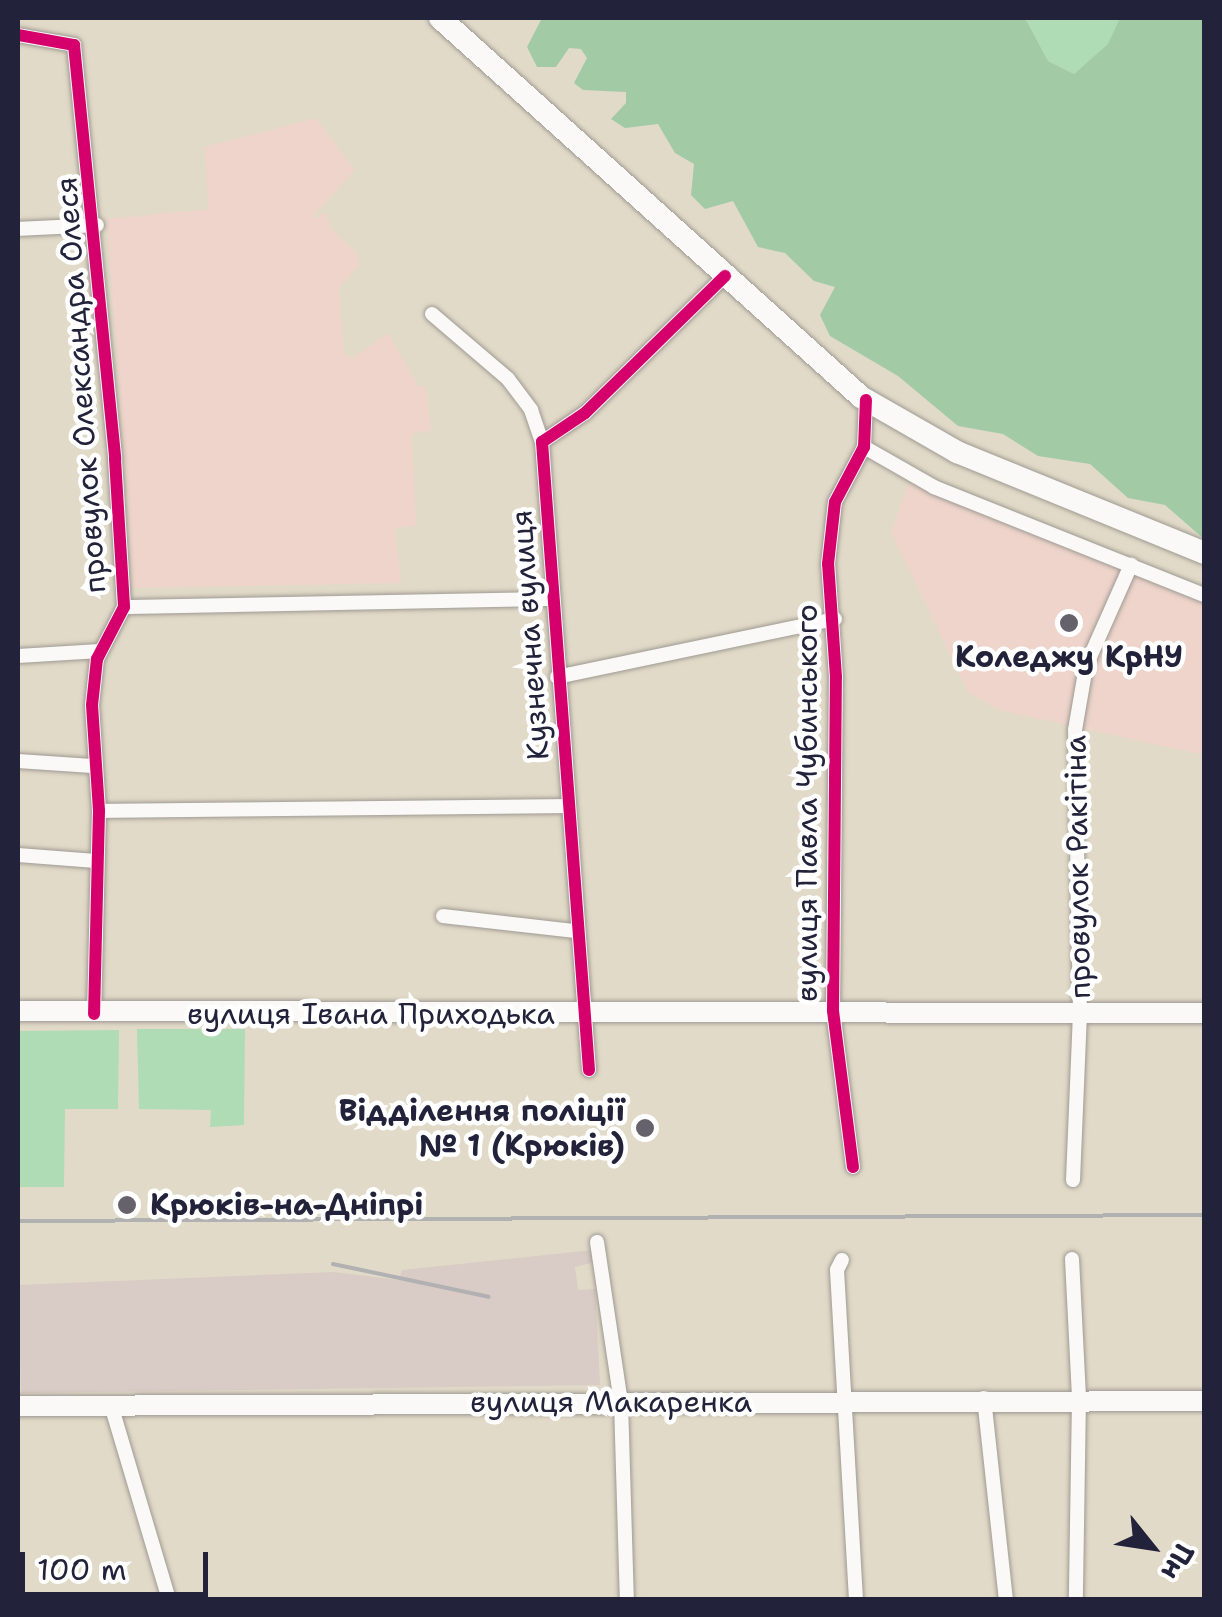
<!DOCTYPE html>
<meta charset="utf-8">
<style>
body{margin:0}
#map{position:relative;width:1222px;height:1617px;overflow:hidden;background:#e2dac8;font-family:"Shantell Sans",sans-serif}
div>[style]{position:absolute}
.built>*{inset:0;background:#eed4ca}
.industrial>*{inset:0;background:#d9cbc5}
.green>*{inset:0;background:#afdcb4}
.forest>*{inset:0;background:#a1caa5}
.roads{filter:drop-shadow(0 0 2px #9e9a93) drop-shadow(0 0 2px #9e9a93)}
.minor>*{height:14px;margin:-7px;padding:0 7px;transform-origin:7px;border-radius:7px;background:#fbf9f7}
.secondary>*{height:20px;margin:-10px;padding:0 10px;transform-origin:10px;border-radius:10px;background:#fbf9f7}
.trunk>*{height:22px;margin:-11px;padding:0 11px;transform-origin:11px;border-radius:11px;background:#fbf9f7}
.rail>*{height:4px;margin:-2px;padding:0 2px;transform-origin:2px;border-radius:2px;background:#b2b1b2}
.cycleway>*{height:12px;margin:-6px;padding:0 6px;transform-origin:6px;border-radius:6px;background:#d6006c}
.dots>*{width:28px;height:28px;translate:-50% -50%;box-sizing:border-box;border:5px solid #fff;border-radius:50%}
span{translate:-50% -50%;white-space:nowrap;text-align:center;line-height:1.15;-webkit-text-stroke:9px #fff;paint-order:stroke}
.street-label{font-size:30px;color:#22223b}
.poi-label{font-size:30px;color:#22223b;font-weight:700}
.right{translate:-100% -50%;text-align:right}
.left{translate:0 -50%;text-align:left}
.frame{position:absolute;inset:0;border:20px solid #22223b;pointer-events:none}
.north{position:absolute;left:1102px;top:1497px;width:100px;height:100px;-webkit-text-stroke:8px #fff;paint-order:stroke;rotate:120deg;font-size:28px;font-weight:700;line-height:40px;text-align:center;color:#22223b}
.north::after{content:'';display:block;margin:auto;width:35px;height:45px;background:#22223b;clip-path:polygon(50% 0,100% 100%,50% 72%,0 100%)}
.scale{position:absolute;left:20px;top:1552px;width:188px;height:45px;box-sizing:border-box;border:5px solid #22223b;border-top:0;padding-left:12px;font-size:30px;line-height:35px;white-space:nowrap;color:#22223b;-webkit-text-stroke:8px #fff;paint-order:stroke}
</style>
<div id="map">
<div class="built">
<i style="clip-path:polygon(316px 118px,355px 170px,315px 214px,318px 219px,325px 211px,331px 229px,356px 252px,359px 265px,339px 288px,344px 353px,353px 358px,388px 333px,419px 387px,426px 386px,431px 431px,412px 433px,416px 526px,395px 528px,401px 583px,133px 588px,107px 219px,208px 209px,205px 147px)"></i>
<i style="clip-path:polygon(908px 484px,1204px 602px,1204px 755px,999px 710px,968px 692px,891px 532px)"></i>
</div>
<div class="industrial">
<i style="clip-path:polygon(593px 1250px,595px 1262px,575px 1267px,578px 1290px,595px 1289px,600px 1385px,21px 1393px,18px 1285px,333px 1272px,399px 1280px,402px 1270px)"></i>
</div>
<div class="green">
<i style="clip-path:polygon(1025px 18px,1120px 18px,1109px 44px,1074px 74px,1048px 61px)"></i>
<i style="clip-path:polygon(137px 1029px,245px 1029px,244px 1125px,210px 1127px,211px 1110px,139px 1109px)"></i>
<i style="clip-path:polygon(119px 1030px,118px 1109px,65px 1109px,64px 1187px,18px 1187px,18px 1031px)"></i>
</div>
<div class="forest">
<i style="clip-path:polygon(542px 18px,1025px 18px,1048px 61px,1074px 74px,1108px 44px,1120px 18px,1204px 18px,1204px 539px,1165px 505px,1128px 498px,1090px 464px,1038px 456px,1003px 434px,958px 426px,898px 376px,830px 336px,820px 315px,835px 287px,814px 281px,785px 253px,758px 247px,733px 201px,705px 209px,691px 195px,694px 164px,675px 153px,658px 124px,625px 128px,611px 119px,626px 103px,626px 92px,583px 90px,574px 83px,587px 58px,581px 49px,569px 48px,556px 67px,537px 67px,527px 47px)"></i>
</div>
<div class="roads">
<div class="minor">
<i style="left:18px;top:35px;width:57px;rotate:10.1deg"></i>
<i style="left:74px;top:45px;width:416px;rotate:84.3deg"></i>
<i style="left:115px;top:459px;width:148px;rotate:86.5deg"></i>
<i style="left:124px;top:607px;width:59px;rotate:117.4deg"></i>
<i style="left:97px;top:659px;width:46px;rotate:96.2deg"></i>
<i style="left:92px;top:705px;width:106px;rotate:86.2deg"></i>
<i style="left:99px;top:811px;width:203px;rotate:91.4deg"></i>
<i style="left:18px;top:229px;width:79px;rotate:-2.9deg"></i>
<i style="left:432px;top:314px;width:100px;rotate:40.5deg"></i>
<i style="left:508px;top:379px;width:39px;rotate:53deg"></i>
<i style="left:531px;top:410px;width:34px;rotate:71deg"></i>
<i style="left:864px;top:447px;width:81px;rotate:29.7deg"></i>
<i style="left:934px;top:487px;width:291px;rotate:21.8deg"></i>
<i style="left:124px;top:607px;width:428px;rotate:-1.1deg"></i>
<i style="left:18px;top:656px;width:82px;rotate:-3.5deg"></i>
<i style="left:557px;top:677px;width:284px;rotate:-11.8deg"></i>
<i style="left:18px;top:761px;width:74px;rotate:3.9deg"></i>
<i style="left:99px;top:811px;width:467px;rotate:-0.6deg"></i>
<i style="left:18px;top:855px;width:78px;rotate:4.4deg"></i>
<i style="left:443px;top:916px;width:133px;rotate:6.5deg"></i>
<i style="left:589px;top:1070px;width:630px;rotate:-94.28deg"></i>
<i style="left:542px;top:442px;width:52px;rotate:-34deg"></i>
<i style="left:585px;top:413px;width:196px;rotate:-44.4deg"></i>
<i style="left:853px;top:1167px;width:157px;rotate:-97.3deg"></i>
<i style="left:833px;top:1011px;width:334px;rotate:-89.5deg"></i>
<i style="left:836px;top:677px;width:113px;rotate:-94deg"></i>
<i style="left:828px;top:564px;width:62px;rotate:-83.6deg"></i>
<i style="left:835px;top:502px;width:62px;rotate:-62.2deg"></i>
<i style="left:864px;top:447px;width:47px;rotate:-87.6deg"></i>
<i style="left:1073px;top:1180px;width:166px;rotate:-87.6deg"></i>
<i style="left:1080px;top:1014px;width:284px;rotate:-91deg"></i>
<i style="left:1075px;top:730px;width:65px;rotate:-80.2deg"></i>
<i style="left:1086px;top:666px;width:111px;rotate:-66deg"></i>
<i style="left:597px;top:1242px;width:162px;rotate:81.5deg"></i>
<i style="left:621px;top:1402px;width:198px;rotate:88.3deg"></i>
<i style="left:1072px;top:1259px;width:139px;rotate:87.1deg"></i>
<i style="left:1079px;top:1398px;width:202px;rotate:90.9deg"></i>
<i style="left:842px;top:1260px;width:11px;rotate:117deg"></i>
<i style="left:837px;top:1270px;width:331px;rotate:86.7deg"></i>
<i style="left:984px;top:1398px;width:203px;rotate:83.8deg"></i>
<i style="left:111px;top:1405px;width:203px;rotate:73.4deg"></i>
</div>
<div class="secondary">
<i style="left:18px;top:1011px;width:1186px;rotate:0.1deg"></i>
<i style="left:18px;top:1406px;width:1186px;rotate:-0.24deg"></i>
</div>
<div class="trunk">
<i style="left:440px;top:18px;width:566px;rotate:41.99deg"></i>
<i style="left:861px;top:397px;width:111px;rotate:29.8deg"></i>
<i style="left:957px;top:452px;width:267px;rotate:22.2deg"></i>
</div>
</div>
<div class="rail">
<i style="left:18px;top:1221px;width:1186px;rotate:-0.29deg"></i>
<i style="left:333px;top:1264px;width:159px;rotate:11.9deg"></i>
</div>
<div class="cycleway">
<i style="left:18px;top:35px;width:57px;rotate:10.1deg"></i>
<i style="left:74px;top:45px;width:416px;rotate:84.3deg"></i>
<i style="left:115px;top:459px;width:148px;rotate:86.5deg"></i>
<i style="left:124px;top:607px;width:59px;rotate:117.4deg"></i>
<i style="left:97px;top:659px;width:46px;rotate:96.2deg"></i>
<i style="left:92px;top:705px;width:106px;rotate:86.2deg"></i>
<i style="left:99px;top:811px;width:203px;rotate:91.4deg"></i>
<i style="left:589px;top:1070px;width:630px;rotate:-94.28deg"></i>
<i style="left:542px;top:442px;width:52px;rotate:-34deg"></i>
<i style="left:585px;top:413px;width:196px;rotate:-44.4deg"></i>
<i style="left:853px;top:1167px;width:157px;rotate:-97.3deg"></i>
<i style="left:833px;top:1011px;width:334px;rotate:-89.5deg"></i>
<i style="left:836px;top:677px;width:113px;rotate:-94deg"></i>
<i style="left:828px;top:564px;width:62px;rotate:-83.6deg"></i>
<i style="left:835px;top:502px;width:62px;rotate:-62.2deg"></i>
<i style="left:864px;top:447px;width:47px;rotate:-87.6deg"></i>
</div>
<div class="dots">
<i style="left:1069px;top:623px;background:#65626c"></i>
<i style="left:645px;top:1128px;background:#65626c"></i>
<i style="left:127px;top:1205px;background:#65626c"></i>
</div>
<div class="street-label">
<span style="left:81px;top:385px;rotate:-94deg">провулок Олександра Олеся</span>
<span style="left:530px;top:635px;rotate:-94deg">Кузнечна вулиця</span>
<span style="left:807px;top:803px;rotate:-90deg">вулиця Павла Чубинського</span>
<span style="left:1078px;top:867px;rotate:-91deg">провулок Ракітіна</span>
<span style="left:371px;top:1014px">вулиця Івана Приходька</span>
<span style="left:611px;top:1402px">вулиця Макаренка</span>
</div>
<div class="poi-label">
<span style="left:1069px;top:657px">Коледжу КрНУ</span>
<span class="right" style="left:625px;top:1128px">Відділення поліції<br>№ 1 (Крюків)</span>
<span class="left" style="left:150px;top:1205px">Крюків-на-Дніпрі</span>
</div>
<div class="frame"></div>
<div class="north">Пн</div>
<div class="scale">100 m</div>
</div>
